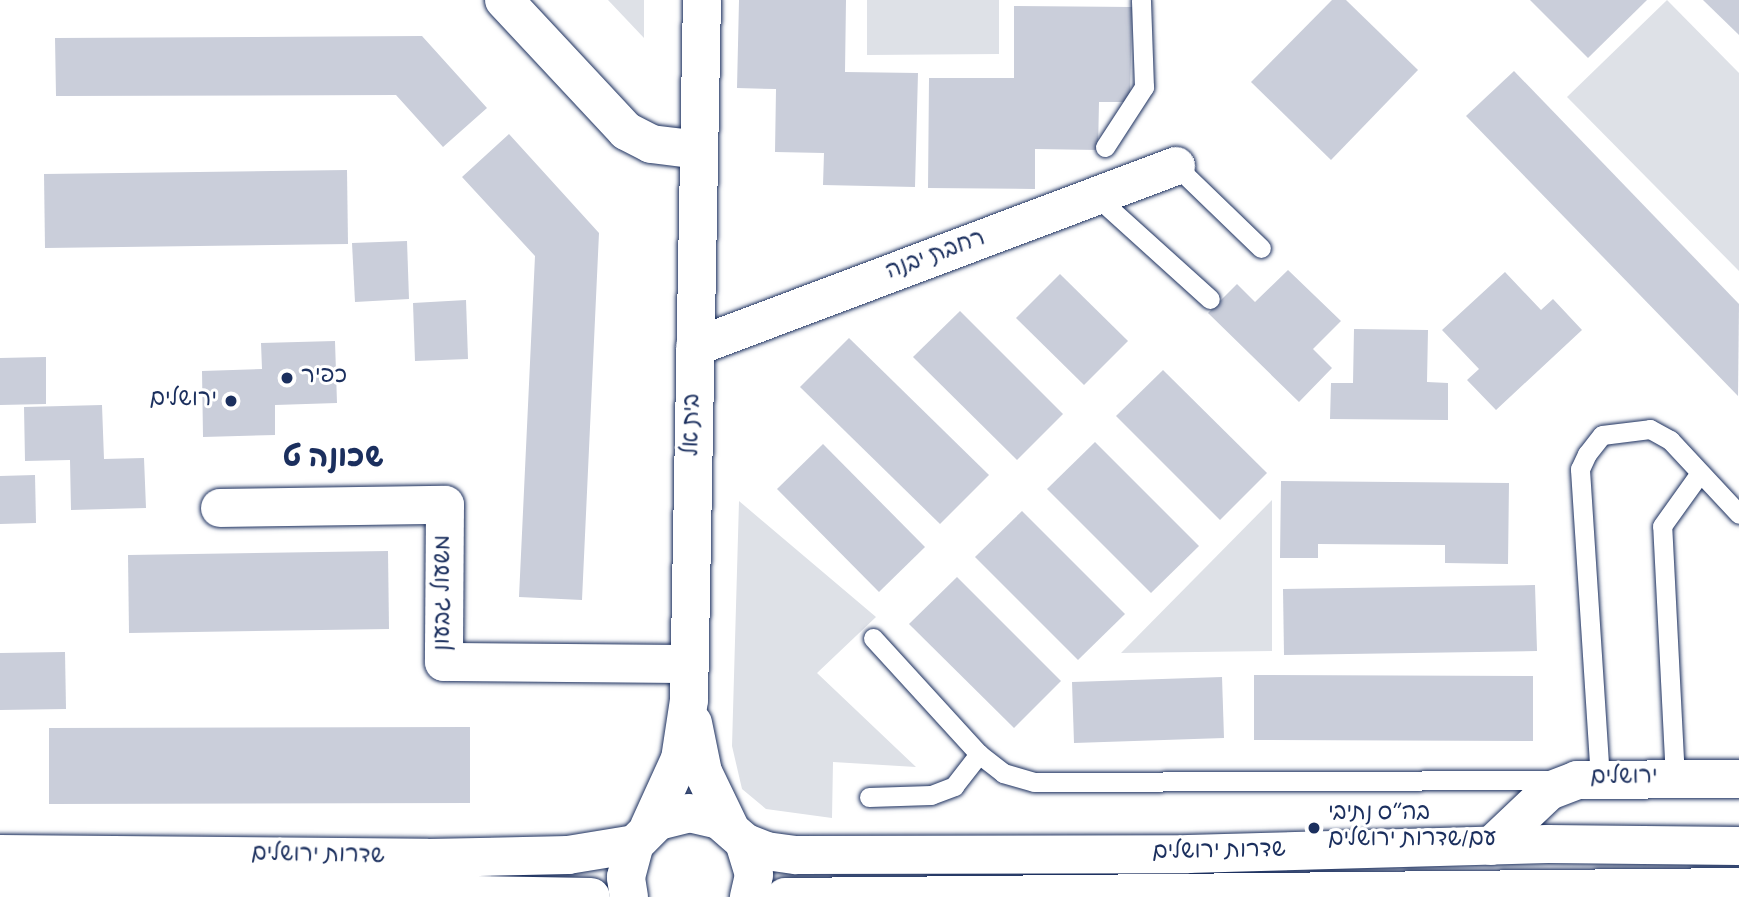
<!DOCTYPE html>
<meta charset="utf-8">
<style>
body{margin:0}
#map{position:relative;width:1739px;height:897px;overflow:hidden;background:#fff;font-family:Dekko,"Playpen Sans Hebrew",sans-serif}
div>[style]{position:absolute}
.green>*{inset:0;background:#dee1e7}
.building>*{inset:0;background:#caceda}
.roads{filter:drop-shadow(0 0 2px #1b2f5e) drop-shadow(0 0 2px #1b2f5e)}
.lane>*{height:19px;margin:-9.5px;padding:0 9.5px;transform-origin:9.5px;border-radius:9.5px;background:#fff}
.street>*{height:38px;margin:-19px;padding:0 19px;transform-origin:19px;border-radius:19px;background:#fff}
.secondary>*{height:38px;margin:-19px;padding:0 19px;transform-origin:19px;border-radius:19px;background:#fff}
.dots>*{width:19px;height:19px;translate:-50% -50%;box-sizing:border-box;border:4px solid #fff;border-radius:50%}
span{translate:-50% -50%;white-space:nowrap;text-align:center;line-height:1.15;-webkit-text-stroke:6px #fff;paint-order:stroke}
.street-label{font-size:23px;color:#1b2f5e}
.poi-label{font-size:23px;color:#1b2f5e}
.left{translate:0 -50%;text-align:left}
.right{translate:-100% -50%;text-align:right}
.district-label{font-size:30px;color:#1b2f5e;font-weight:700}
</style>
<div id="map">
<div class="green">
<i style="clip-path:polygon(608px 0,644px 0,644px 38px)"></i>
<i style="clip-path:polygon(867px 0,999px 0,999px 54px,867px 55px)"></i>
<i style="clip-path:polygon(1667px 0,1739px 73px,1739px 271px,1567px 97px)"></i>
<i style="clip-path:polygon(1272px 500px,1272px 651px,1121px 653px)"></i>
<i style="clip-path:polygon(739px 501px,876px 617px,817px 673px,916px 767px,833px 762px,832px 818px,766px 809px,742px 789px,732px 746px)"></i>
</div>
<div class="building">
<i style="clip-path:polygon(739px 0,846px 0,845px 72px,918px 73px,915px 187px,823px 185px,824px 153px,775px 152px,776px 89px,737px 88px)"></i>
<i style="clip-path:polygon(1332px 0,1346px 0,1418px 70px,1331px 160px,1251px 82px)"></i>
<i style="clip-path:polygon(1530px 0,1647px 0,1588px 58px)"></i>
<i style="clip-path:polygon(1703px 0,1739px 0,1739px 35px)"></i>
<i style="clip-path:polygon(1014px 6px,1132px 7px,1130px 102px,1099px 102px,1098px 150px,1035px 149px,1035px 189px,928px 188px,929px 78px,1014px 78px)"></i>
<i style="clip-path:polygon(422px 36px,487px 108px,443px 147px,396px 95px,56px 96px,55px 38px)"></i>
<i style="clip-path:polygon(1514px 71px,1739px 304px,1738px 396px,1466px 116px)"></i>
<i style="clip-path:polygon(509px 134px,599px 233px,582px 600px,519px 597px,535px 256px,462px 177px)"></i>
<i style="clip-path:polygon(347px 170px,348px 244px,45px 248px,44px 174px)"></i>
<i style="clip-path:polygon(407px 241px,409px 299px,355px 302px,352px 243px)"></i>
<i style="clip-path:polygon(1288px 270px,1341px 321px,1313px 349px,1332px 368px,1299px 402px,1208px 313px,1237px 284px,1255px 302px)"></i>
<i style="clip-path:polygon(1505px 272px,1541px 310px,1553px 299px,1582px 330px,1496px 410px,1467px 380px,1479px 369px,1442px 330px)"></i>
<i style="clip-path:polygon(1060px 274px,1128px 341px,1084px 385px,1016px 318px)"></i>
<i style="clip-path:polygon(466px 300px,468px 359px,415px 361px,413px 303px)"></i>
<i style="clip-path:polygon(960px 311px,1063px 414px,1017px 460px,913px 357px)"></i>
<i style="clip-path:polygon(1354px 329px,1428px 330px,1427px 382px,1448px 383px,1448px 420px,1330px 419px,1331px 383px,1353px 383px)"></i>
<i style="clip-path:polygon(849px 338px,989px 475px,940px 524px,800px 387px)"></i>
<i style="clip-path:polygon(335px 341px,337px 403px,275px 405px,275px 435px,203px 437px,202px 371px,262px 369px,261px 343px)"></i>
<i style="clip-path:polygon(46px 357px,46px 404px,0 405px,0 358px)"></i>
<i style="clip-path:polygon(1163px 370px,1267px 473px,1220px 520px,1116px 416px)"></i>
<i style="clip-path:polygon(102px 405px,104px 459px,144px 458px,146px 508px,71px 510px,70px 460px,25px 461px,24px 407px)"></i>
<i style="clip-path:polygon(1095px 442px,1199px 546px,1151px 593px,1047px 489px)"></i>
<i style="clip-path:polygon(823px 444px,925px 547px,879px 592px,777px 489px)"></i>
<i style="clip-path:polygon(35px 475px,36px 523px,0 524px,0 476px)"></i>
<i style="clip-path:polygon(1281px 481px,1509px 483px,1508px 564px,1445px 563px,1445px 545px,1318px 544px,1318px 558px,1280px 558px)"></i>
<i style="clip-path:polygon(1022px 511px,1125px 614px,1078px 660px,975px 557px)"></i>
<i style="clip-path:polygon(388px 551px,389px 629px,129px 633px,128px 555px)"></i>
<i style="clip-path:polygon(957px 577px,1061px 681px,1014px 728px,909px 624px)"></i>
<i style="clip-path:polygon(1535px 585px,1537px 651px,1284px 655px,1283px 589px)"></i>
<i style="clip-path:polygon(65px 652px,66px 709px,0 710px,0 653px)"></i>
<i style="clip-path:polygon(1254px 675px,1533px 676px,1533px 741px,1254px 740px)"></i>
<i style="clip-path:polygon(1222px 677px,1224px 738px,1074px 743px,1072px 682px)"></i>
<i style="clip-path:polygon(470px 727px,470px 803px,49px 804px,49px 728px)"></i>
</div>
<div class="roads">
<div class="lane">
<i style="left:1105px;top:147px;width:72px;rotate:-57deg"></i>
<i style="left:1144px;top:87px;width:87px;rotate:-92deg"></i>
<i style="left:1176px;top:166px;width:118px;rotate:44deg"></i>
<i style="left:1097px;top:197px;width:152px;rotate:42.1deg"></i>
<i style="left:873px;top:638px;width:157px;rotate:47.6deg"></i>
<i style="left:979px;top:754px;width:31px;rotate:38deg"></i>
<i style="left:1003px;top:773px;width:32px;rotate:16deg"></i>
<i style="left:1034px;top:782px;width:525px;rotate:-0.22deg"></i>
<i style="left:1600px;top:779px;width:311px;rotate:-93.7deg"></i>
<i style="left:1580px;top:469px;width:17px;rotate:-65deg"></i>
<i style="left:1587px;top:454px;width:24px;rotate:-52deg"></i>
<i style="left:1602px;top:435px;width:48px;rotate:-7.1deg"></i>
<i style="left:1650px;top:429px;width:23px;rotate:29deg"></i>
<i style="left:1670px;top:440px;width:101px;rotate:47deg"></i>
<i style="left:1675px;top:779px;width:253px;rotate:-92.9deg"></i>
<i style="left:1662px;top:526px;width:65px;rotate:-54.4deg"></i>
<i style="left:869px;top:797px;width:62px;rotate:-1.8deg"></i>
<i style="left:931px;top:795px;width:25px;rotate:-21deg"></i>
<i style="left:954px;top:786px;width:41px;rotate:-52deg"></i>
</div>
<div class="street">
<i style="left:504px;top:0;width:179px;rotate:47deg"></i>
<i style="left:626px;top:131px;width:28px;rotate:27deg"></i>
<i style="left:651px;top:144px;width:48px;rotate:7.1deg"></i>
<i style="left:695px;top:347px;width:514px;rotate:-20.62deg"></i>
<i style="left:220px;top:508px;width:225px;rotate:-0.8deg"></i>
<i style="left:445px;top:505px;width:157px;rotate:90.4deg"></i>
<i style="left:444px;top:662px;width:246px;rotate:0.5deg"></i>
<i style="left:693px;top:723px;width:50px;rotate:78.5deg"></i>
<i style="left:703px;top:772px;width:60px;rotate:64.3deg"></i>
<i style="left:649px;top:827px;width:75px;rotate:-65.5deg"></i>
<i style="left:680px;top:759px;width:60px;rotate:-81.3deg"></i>
<i style="left:689px;top:700px;width:700px;rotate:-88.94deg"></i>
<i style="left:1491px;top:846px;width:80px;rotate:-43.5deg"></i>
<i style="left:1549px;top:791px;width:30px;rotate:-21deg"></i>
<i style="left:1577px;top:780px;width:162px;rotate:-0.4deg"></i>
</div>
<div class="secondary">
<i style="left:744px;top:842px;width:24px;rotate:22deg"></i>
<i style="left:766px;top:851px;width:30px;rotate:8deg"></i>
<i style="left:796px;top:855px;width:392px;rotate:-0.1deg"></i>
<i style="left:1188px;top:854px;width:360px;rotate:-1.6deg"></i>
<i style="left:1548px;top:844px;width:191px;rotate:0.6deg"></i>
<i style="left:0;top:854px;width:427px;rotate:0.5deg"></i>
<i style="left:427px;top:858px;width:141px;rotate:-1.2deg"></i>
<i style="left:568px;top:855px;width:68px;rotate:-9.3deg"></i>
<i style="left:0;top:887px;width:591px;rotate:0.97deg"></i>
<i style="left:629px;top:897px;width:20px;rotate:-99deg"></i>
<i style="left:626px;top:877px;width:34px;rotate:-75deg"></i>
<i style="left:635px;top:844px;width:33px;rotate:-45deg"></i>
<i style="left:658px;top:821px;width:32px;rotate:-14deg"></i>
<i style="left:689px;top:813px;width:31px;rotate:13deg"></i>
<i style="left:719px;top:820px;width:33px;rotate:41deg"></i>
<i style="left:744px;top:842px;width:34px;rotate:73deg"></i>
<i style="left:754px;top:875px;width:23px;rotate:103deg"></i>
<i style="left:785px;top:897px;width:954px;rotate:-0.6deg"></i>
</div>
</div>
<div class="dots">
<i style="left:287px;top:378px;background:#1b2f5e"></i>
<i style="left:231px;top:401px;background:#1b2f5e"></i>
<i style="left:1314px;top:828px;background:#1b2f5e"></i>
</div>
<div class="street-label">
<span style="left:936px;top:257px;rotate:-20deg">רחבת יבנה</span>
<span style="left:694px;top:425px;rotate:-89deg">בית אל</span>
<span style="left:445px;top:593px;rotate:-90deg">משעול גבעון</span>
<span style="left:1624px;top:779px;rotate:-1deg">ירושלים</span>
<span style="left:1219px;top:853px;rotate:-1deg">שדרות ירושלים</span>
<span style="left:318px;top:857px;rotate:1deg">שדרות ירושלים</span>
</div>
<div class="poi-label">
<span class="left" style="left:301px;top:378px">כפיר</span>
<span class="right" style="left:217px;top:401px">ירושלים</span>
<span class="left" style="left:1328px;top:828px">בה״ס נתיבי<br>עם/שדרות ירושלים</span>
</div>
<div class="district-label">
<span style="left:333px;top:461px">שכונה ט</span>
</div>
</div>
